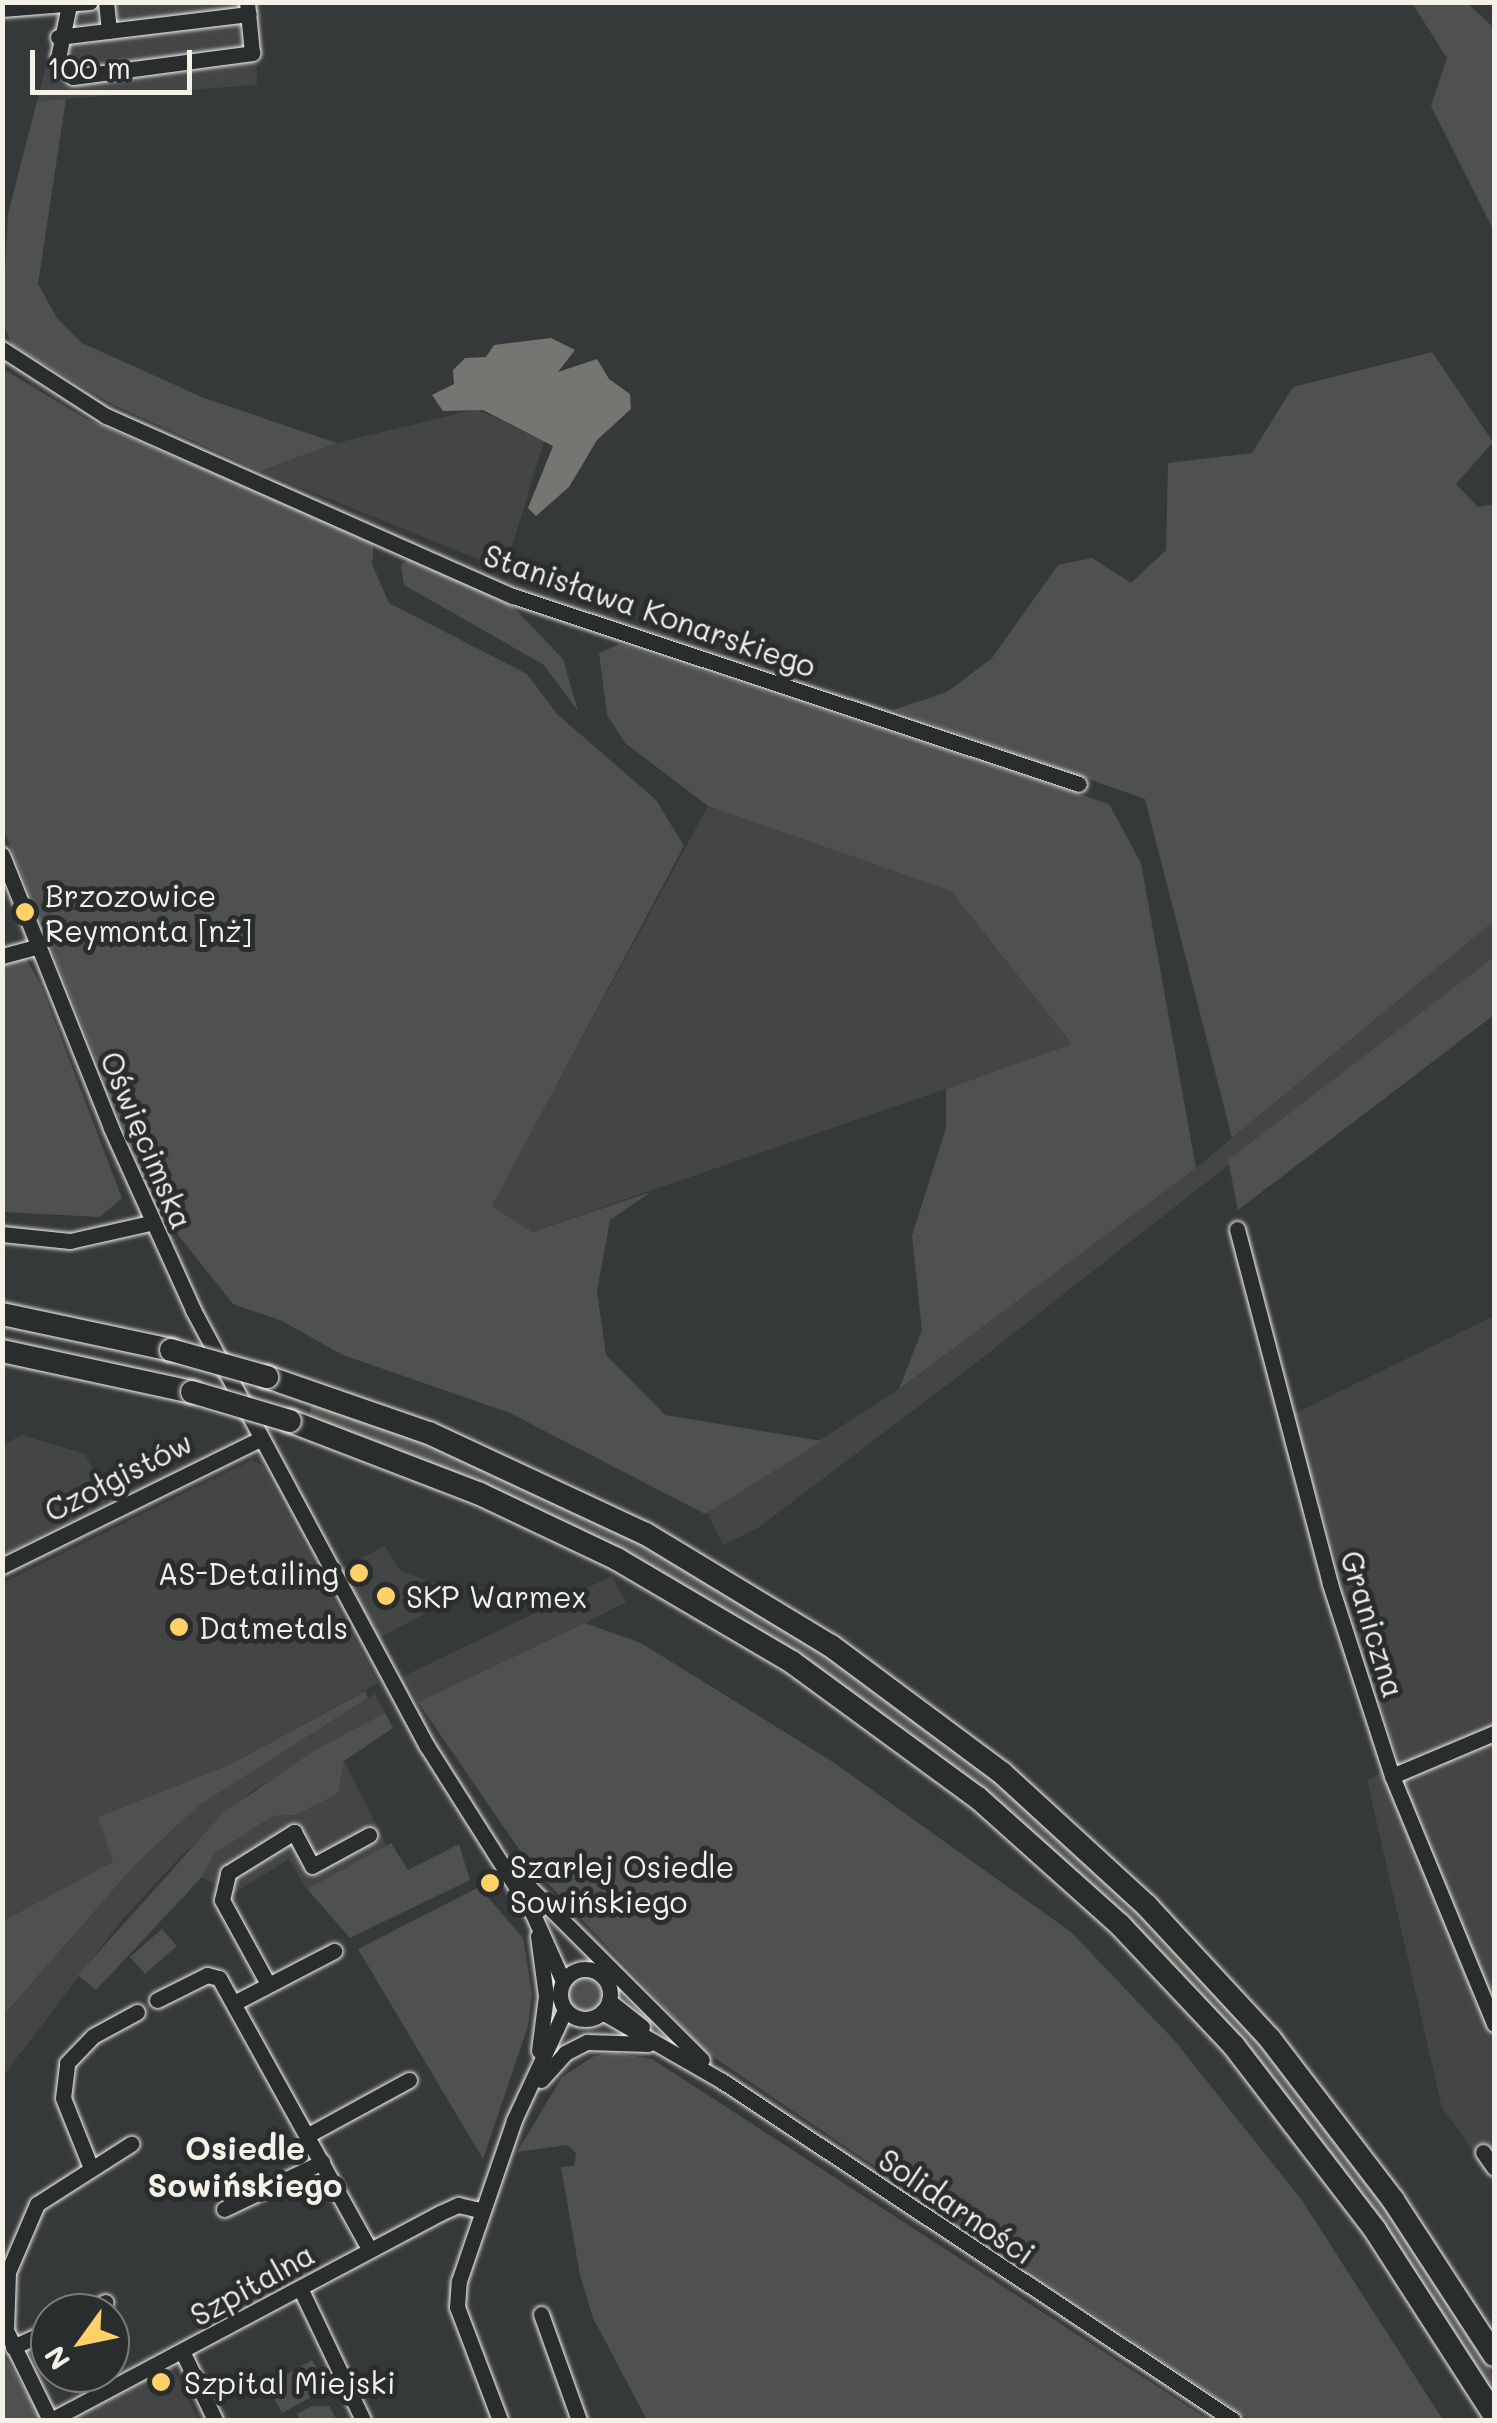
<!DOCTYPE html>
<meta charset="utf-8">
<style>
body{margin:0}
#map{position:relative;width:1497px;height:2423px;overflow:hidden;background:#363939;font-family:Mali,sans-serif}
div>[style]{position:absolute}
.built>*{inset:0;background:#434645}
.green>*{inset:0;background:#4e514f}
.round{border-radius:50%}
.water>*{inset:0;background:#757572}
.roads{filter:drop-shadow(0 0 2px #f4f1e8) drop-shadow(0 0 2px #f4f1e8)}
.minor>*{height:15px;margin:-7.5px;padding:0 7.5px;transform-origin:7.5px;border-radius:7.5px;background:#2a2d2e}
.minor>.ring{margin:-7.5px;padding:0;box-sizing:content-box;background:none;border:15px solid #2a2d2e;border-radius:50%}
.highway>*{height:22px;margin:-11px;padding:0 11px;transform-origin:11px;border-radius:11px;background:#2a2d2e}
.bridges{filter:drop-shadow(0 0 2px #f4f1e8) drop-shadow(0 0 2px #f4f1e8)}
.highway-bridge>*{height:22px;margin:-11px;padding:0 11px;transform-origin:11px;border-radius:11px;background:#2a2d2e}
.dots>*{width:28px;height:28px;translate:-50% -50%;box-sizing:border-box;border:5px solid #2a2d2e;border-radius:50%}
span{translate:-50% -50%;white-space:nowrap;text-align:center;line-height:1.15;-webkit-text-stroke:10px #2a2d2e;paint-order:stroke}
.street-label{font-size:30px;color:#f4f1e8}
.poi-label{font-size:30px;color:#f4f1e8}
.left{translate:0 -50%;text-align:left}
.right{translate:-100% -50%;text-align:right}
.neighbourhood-label{font-size:32px;color:#f4f1e8;font-weight:700}
.frame{position:absolute;inset:0;border:5px solid #f4f1e8;pointer-events:none}
.north{position:absolute;left:30px;top:2293px;width:100px;height:100px;box-sizing:border-box;background:#2a2d2e;border:2px solid #7b7b78;border-radius:50%;rotate:237deg;font-size:28px;font-weight:700;line-height:40px;text-align:center;color:#f4f1e8}
.north::after{content:'';display:block;margin:auto;width:35px;height:45px;background:#ffd166;clip-path:polygon(50% 0,100% 100%,50% 72%,0 100%)}
.scale{position:absolute;left:30px;top:50px;width:162px;height:45px;box-sizing:border-box;border:5px solid #f4f1e8;border-top:0;padding-left:12px;font-size:30px;line-height:35px;white-space:nowrap;color:#f4f1e8;-webkit-text-stroke:8px #2a2d2e;paint-order:stroke}
</style>
<div id="map">
<div class="built">
<i style="clip-path:polygon(127px 3px,255px 3px,257px 85px,37px 101px,59px 15px)"></i>
<i style="clip-path:polygon(477px 409px,544px 441px,505px 570px,260px 471px,337px 443px)"></i>
<i style="clip-path:polygon(708px 806px,951px 891px,1073px 1045px,531px 1232px,491px 1206px)"></i>
<i style="clip-path:polygon(1494px 921px,1494px 957px,955px 1379px,759px 1527px,723px 1545px,707px 1513px,899px 1389px,1196px 1168px)"></i>
<i style="clip-path:polygon(1494px 1316px,1494px 2179px,1442px 2108px,1367px 1780px,1399px 1763px,1292px 1415px)"></i>
<i style="clip-path:polygon(22px 1435px,85px 1454px,108px 1500px,3px 1555px,3px 1445px)"></i>
<i style="clip-path:polygon(252px 1460px,262px 1465px,378px 1683px,231px 1764px,98px 1817px,114px 1862px,3px 1921px,3px 1583px)"></i>
<i style="clip-path:polygon(385px 1546px,400px 1570px,462px 1594px,379px 1638px,340px 1569px)"></i>
<i style="clip-path:polygon(612px 1576px,626px 1602px,585px 1623px,418px 1702px,404px 1676px)"></i>
<i style="clip-path:polygon(375px 1694px,385px 1713px,252px 1791px,181px 1856px,120px 1922px,3px 2076px,3px 2016px,134px 1866px,198px 1806px)"></i>
<i style="clip-path:polygon(344px 1761px,387px 1846px,307px 1889px,289px 1859px,232px 1894px,202px 1877px,214px 1854px,273px 1816px,296px 1815px)"></i>
<i style="clip-path:polygon(172px 2366px,198px 2420px,70px 2420px)"></i>
</div>
<div class="green">
<i style="clip-path:polygon(1412px 3px,1467px 3px,1494px 28px,1494px 231px,1431px 106px,1447px 58px)"></i>
<i style="clip-path:polygon(66px 99px,38px 284px,57px 318px,82px 343px,204px 398px,337px 443px,260px 471px,112px 404px,12px 345px,2px 321px,8px 214px,37px 101px)"></i>
<i style="clip-path:polygon(1432px 352px,1493px 442px,1456px 484px,1478px 507px,1494px 504px,1494px 921px,1232px 1138px,1145px 799px,893px 710px,947px 692px,992px 658px,1058px 565px,1092px 558px,1131px 583px,1166px 550px,1168px 463px,1252px 453px,1293px 387px)"></i>
<i style="clip-path:polygon(3px 369px,86px 419px,374px 542px,372px 564px,389px 603px,527px 674px,557px 714px,656px 800px,684px 846px,492px 1206px,532px 1232px,651px 1192px,610px 1220px,597px 1291px,606px 1355px,665px 1415px,822px 1441px,705px 1514px,510px 1413px,343px 1355px,282px 1321px,233px 1304px,155px 1206px,3px 828px)"></i>
<i style="clip-path:polygon(412px 557px,513px 607px,563px 659px,578px 711px,544px 665px,404px 585px,401px 565px)"></i>
<i style="clip-path:polygon(620px 644px,1109px 804px,1141px 863px,1196px 1168px,899px 1389px,922px 1330px,912px 1236px,946px 1128px,946px 1089px,1072px 1044px,951px 891px,708px 806px,625px 743px,607px 715px,599px 653px)"></i>
<i style="clip-path:polygon(22px 952px,40px 983px,122px 1198px,100px 1217px,3px 1212px,2px 963px)"></i>
<i style="clip-path:polygon(1494px 957px,1494px 1015px,1238px 1210px,1228px 1160px)"></i>
<i style="clip-path:polygon(314px 1400px,459px 1455px,601px 1520px,762px 1610px,932px 1728px,1092px 1864px,1239px 2015px,1369px 2179px,1494px 2377px,1494px 2401px,1189px 1985px,781px 1647px,307px 1420px)"></i>
<i style="clip-path:polygon(585px 1623px,641px 1643px,833px 1762px,1071px 1932px,1174px 2040px,1301px 2199px,1443px 2420px,1250px 2420px,706px 2052px,527px 1861px,418px 1702px)"></i>
<i style="clip-path:polygon(365px 1691px,368px 1698px,198px 1806px,134px 1866px,3px 2016px,3px 1921px,113px 1862px,98px 1817px,231px 1764px)"></i>
<i style="clip-path:polygon(385px 1713px,393px 1728px,344px 1761px,338px 1793px,296px 1815px,273px 1816px,214px 1854px,202px 1877px,96px 1990px,78px 1975px,223px 1813px,312px 1752px)"></i>
<i style="clip-path:polygon(391px 1843px,408px 1870px,459px 1844px,470px 1880px,350px 1938px,307px 1889px)"></i>
<i style="clip-path:polygon(479px 1887px,523px 1938px,532px 1994px,528px 2026px,483px 2159px,358px 1949px)"></i>
<i style="clip-path:polygon(162px 1929px,177px 1946px,145px 1974px,130px 1957px)"></i>
<i class="round" style="left:569px;top:1978px;width:32px;height:32px"></i>
<i style="clip-path:polygon(615px 2053px,652px 2059px,1209px 2420px,647px 2420px,593px 2318px,580px 2275px,561px 2167px,574px 2166px,576px 2153px,567px 2145px,517px 2152px,562px 2077px,594px 2056px)"></i>
<i style="clip-path:polygon(2px 2352px,41px 2416px,32px 2420px,3px 2420px)"></i>
<i style="clip-path:polygon(312px 2360px,328px 2388px,282px 2413px,267px 2386px)"></i>
<i style="clip-path:polygon(312px 2406px,329px 2406px,337px 2420px,300px 2420px,297px 2414px)"></i>
</div>
<div class="water">
<i style="clip-path:polygon(551px 338px,575px 350px,558px 372px,597px 359px,609px 379px,630px 394px,631px 409px,597px 440px,569px 487px,536px 516px,528px 508px,553px 446px,483px 410px,443px 411px,432px 395px,454px 384px,453px 370px,465px 358px,486px 357px,494px 345px)"></i>
</div>
<div class="roads">
<div class="minor">
<i style="left:106px;top:2px;width:29px;rotate:84deg"></i>
<i style="left:69px;top:5px;width:54px;rotate:101.7deg"></i>
<i style="left:58px;top:58px;width:24px;rotate:52deg"></i>
<i style="left:73px;top:77px;width:181px;rotate:-7.6deg"></i>
<i style="left:252px;top:53px;width:51px;rotate:-95.6deg"></i>
<i style="left:2px;top:9px;width:88px;rotate:-4.5deg"></i>
<i style="left:58px;top:37px;width:192px;rotate:-6.9deg"></i>
<i style="left:2px;top:349px;width:124px;rotate:32.8deg"></i>
<i style="left:106px;top:416px;width:445px;rotate:23.9deg"></i>
<i style="left:513px;top:596px;width:596px;rotate:18.37deg"></i>
<i style="left:2px;top:855px;width:294px;rotate:68.2deg"></i>
<i style="left:111px;top:1128px;width:200px;rotate:65.7deg"></i>
<i style="left:193px;top:1310px;width:495px;rotate:61.8deg"></i>
<i style="left:427px;top:1746px;width:196px;rotate:57.7deg"></i>
<i style="left:532px;top:1912px;width:76px;rotate:65.8deg"></i>
<i style="left:2px;top:956px;width:38px;rotate:-15deg"></i>
<i style="left:1237px;top:1229px;width:367px;rotate:75.3deg"></i>
<i style="left:1330px;top:1584px;width:202px;rotate:72.1deg"></i>
<i style="left:1392px;top:1776px;width:268px;rotate:67.6deg"></i>
<i style="left:2px;top:1234px;width:68px;rotate:5.9deg"></i>
<i style="left:70px;top:1241px;width:82px;rotate:-12.7deg"></i>
<i style="left:2px;top:1566px;width:288px;rotate:-26.2deg"></i>
<i style="left:1392px;top:1776px;width:111px;rotate:-22.9deg"></i>
<i style="left:513px;top:1871px;width:267px;rotate:45deg"></i>
<i style="left:538px;top:1936px;width:61px;rotate:82.4deg"></i>
<i style="left:546px;top:1996px;width:55px;rotate:97.3deg"></i>
<i class="ring" style="left:560px;top:1969px;width:35px;height:35px"></i>
<i style="left:268px;top:1984px;width:96px;rotate:-118.7deg"></i>
<i style="left:222px;top:1900px;width:28px;rotate:-77deg"></i>
<i style="left:228px;top:1873px;width:78px;rotate:-31.8deg"></i>
<i style="left:294px;top:1832px;width:38px;rotate:62deg"></i>
<i style="left:312px;top:1866px;width:65px;rotate:-28.5deg"></i>
<i style="left:157px;top:2000px;width:56px;rotate:-26.6deg"></i>
<i style="left:207px;top:1975px;width:12px;rotate:14deg"></i>
<i style="left:219px;top:1978px;width:311px;rotate:61deg"></i>
<i style="left:609px;top:2001px;width:42px;rotate:38.2deg"></i>
<i style="left:234px;top:2003px;width:113px;rotate:-27.5deg"></i>
<i style="left:602px;top:2012px;width:138px;rotate:29.9deg"></i>
<i style="left:722px;top:2081px;width:613px;rotate:33.56deg"></i>
<i style="left:541px;top:2080px;width:36px;rotate:-48deg"></i>
<i style="left:565px;top:2053px;width:25px;rotate:-27deg"></i>
<i style="left:587px;top:2042px;width:61px;rotate:1.9deg"></i>
<i style="left:308px;top:2135px;width:115px;rotate:-28.6deg"></i>
<i style="left:1483px;top:2152px;width:19px;rotate:55deg"></i>
<i style="left:91px;top:2168px;width:75px;rotate:-111.8deg"></i>
<i style="left:63px;top:2098px;width:35px;rotate:-83deg"></i>
<i style="left:67px;top:2063px;width:37px;rotate:-46deg"></i>
<i style="left:93px;top:2036px;width:50px;rotate:-28.6deg"></i>
<i style="left:224px;top:2209px;width:109px;rotate:-25.6deg"></i>
<i style="left:301px;top:2290px;width:144px;rotate:64.5deg"></i>
<i style="left:83px;top:2313px;width:25px;rotate:-26deg"></i>
<i style="left:541px;top:2314px;width:113px;rotate:70.3deg"></i>
<i style="left:13px;top:2347px;width:41px;rotate:-24.7deg"></i>
<i style="left:183px;top:2353px;width:74px;rotate:64.5deg"></i>
<i style="left:50px;top:2420px;width:100px;rotate:-116.1deg"></i>
<i style="left:6px;top:2330px;width:58px;rotate:-88deg"></i>
<i style="left:8px;top:2272px;width:74px;rotate:-66.9deg"></i>
<i style="left:37px;top:2204px;width:112px;rotate:-32.6deg"></i>
<i style="left:51px;top:2420px;width:441px;rotate:-28deg"></i>
<i style="left:440px;top:2213px;width:20px;rotate:-24deg"></i>
<i style="left:458px;top:2205px;width:23px;rotate:13deg"></i>
<i style="left:500px;top:2420px;width:121px;rotate:-110.8deg"></i>
<i style="left:457px;top:2307px;width:26px;rotate:-86deg"></i>
<i style="left:459px;top:2281px;width:170px;rotate:-71.1deg"></i>
<i style="left:514px;top:2120px;width:121px;rotate:-65.1deg"></i>
</div>
<div class="highway">
<i style="left:2px;top:1314px;width:173px;rotate:12deg"></i>
<i style="left:2px;top:1351px;width:194px;rotate:12.2deg"></i>
<i style="left:267px;top:1377px;width:171px;rotate:19.1deg"></i>
<i style="left:429px;top:1433px;width:239px;rotate:25deg"></i>
<i style="left:646px;top:1534px;width:216px;rotate:31.2deg"></i>
<i style="left:831px;top:1646px;width:213px;rotate:36.6deg"></i>
<i style="left:1002px;top:1773px;width:197px;rotate:42.5deg"></i>
<i style="left:1147px;top:1906px;width:181px;rotate:47.2deg"></i>
<i style="left:1270px;top:2039px;width:203px;rotate:52.6deg"></i>
<i style="left:1393px;top:2200px;width:185px;rotate:56.9deg"></i>
<i style="left:290px;top:1421px;width:204px;rotate:21deg"></i>
<i style="left:480px;top:1494px;width:152px;rotate:25.4deg"></i>
<i style="left:617px;top:1559px;width:203px;rotate:30.5deg"></i>
<i style="left:792px;top:1662px;width:230px;rotate:36.2deg"></i>
<i style="left:978px;top:1798px;width:191px;rotate:41.8deg"></i>
<i style="left:1120px;top:1925px;width:166px;rotate:46.7deg"></i>
<i style="left:1234px;top:2046px;width:232px;rotate:52.5deg"></i>
<i style="left:1375px;top:2230px;width:220px;rotate:57.2deg"></i>
</div>
</div>
<div class="bridges">
<div class="highway-bridge">
<i style="left:171px;top:1350px;width:100px;rotate:15.7deg"></i>
<i style="left:192px;top:1392px;width:102px;rotate:16.5deg"></i>
</div>
</div>
<div class="dots">
<i style="left:25px;top:912px;background:#ffd166"></i>
<i style="left:359px;top:1573px;background:#ffd166"></i>
<i style="left:386px;top:1596px;background:#ffd166"></i>
<i style="left:179px;top:1627px;background:#ffd166"></i>
<i style="left:490px;top:1883px;background:#ffd166"></i>
<i style="left:161px;top:2382px;background:#ffd166"></i>
</div>
<div class="street-label">
<span style="left:650px;top:610px;rotate:19deg">Stanisława Konarskiego</span>
<span style="left:147px;top:1140px;rotate:67deg">Oświęcimska</span>
<span style="left:118px;top:1476px;rotate:-27deg">Czołgistów</span>
<span style="left:1373px;top:1624px;rotate:73deg">Graniczna</span>
<span style="left:957px;top:2206px;rotate:34deg">Solidarności</span>
<span style="left:252px;top:2284px;rotate:-29deg">Szpitalna</span>
</div>
<div class="poi-label">
<span class="left" style="left:45px;top:912px">Brzozowice<br>Reymonta [nż]</span>
<span class="right" style="left:339px;top:1573px">AS-Detailing</span>
<span class="left" style="left:406px;top:1596px">SKP Warmex</span>
<span class="left" style="left:199px;top:1627px">Datmetals</span>
<span class="left" style="left:510px;top:1883px">Szarlej Osiedle<br>Sowińskiego</span>
<span class="left" style="left:184px;top:2382px">Szpital Miejski</span>
</div>
<div class="neighbourhood-label">
<span style="left:245px;top:2166px">Osiedle<br>Sowińskiego</span>
</div>
<div class="frame"></div>
<div class="north">N</div>
<div class="scale">100 m</div>
</div>
